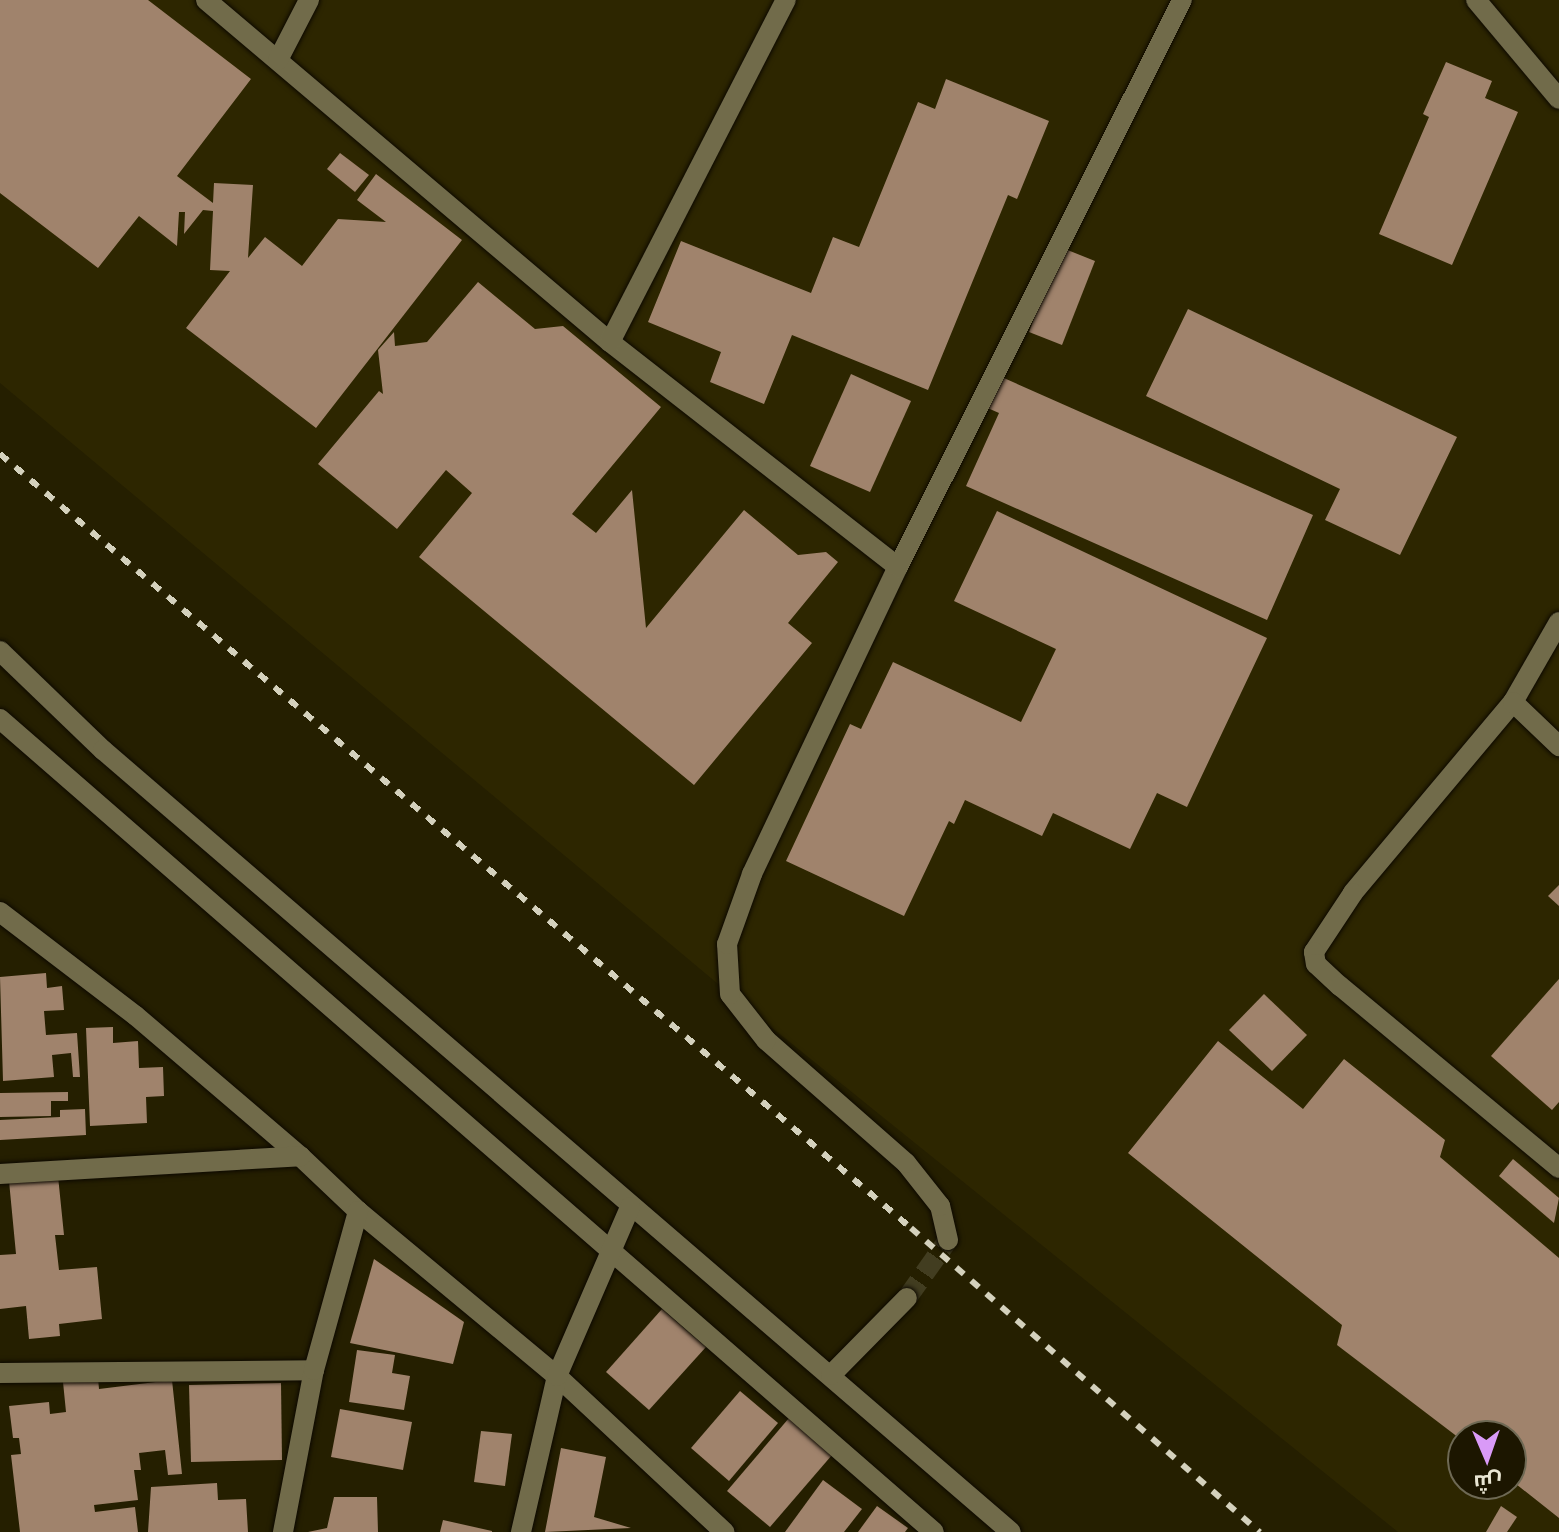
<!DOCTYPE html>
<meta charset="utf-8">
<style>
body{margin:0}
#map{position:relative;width:1559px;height:1532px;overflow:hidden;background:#251f00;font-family:Roboto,Cairo,sans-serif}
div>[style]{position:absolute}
.built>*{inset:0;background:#2d2600}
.building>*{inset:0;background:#a0836c}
.minor-tunnel>*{height:20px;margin-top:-10px;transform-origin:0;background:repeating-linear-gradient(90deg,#423d20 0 20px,transparent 0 30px)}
.roads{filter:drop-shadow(0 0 2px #0d0900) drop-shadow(0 0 2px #0d0900)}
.minor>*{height:20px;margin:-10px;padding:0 10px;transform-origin:10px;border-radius:10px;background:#716b4a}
.rail>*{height:6px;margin-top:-3px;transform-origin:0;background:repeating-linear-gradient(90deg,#d4d1bd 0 10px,transparent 0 20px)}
span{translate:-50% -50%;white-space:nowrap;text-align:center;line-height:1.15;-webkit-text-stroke:8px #1c1600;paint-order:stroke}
.north{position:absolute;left:1447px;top:1420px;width:80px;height:80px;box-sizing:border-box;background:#1c1600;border:2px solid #6e6954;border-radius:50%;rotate:178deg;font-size:22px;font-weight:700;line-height:32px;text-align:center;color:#e9e6d3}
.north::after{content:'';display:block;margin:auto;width:28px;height:36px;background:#d99af7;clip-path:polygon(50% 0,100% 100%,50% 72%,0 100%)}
</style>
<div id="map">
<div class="built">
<i style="clip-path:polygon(evenodd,0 0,1559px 0,1559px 1532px,1398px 1532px,730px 994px,0 383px,0 0,1463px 1436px,1511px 1436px,1511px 1484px,1463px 1484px,1463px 1436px)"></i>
</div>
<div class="building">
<i style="clip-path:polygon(0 0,148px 0,251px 79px,177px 176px,213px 203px,214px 183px,253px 185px,248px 258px,265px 237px,302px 266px,338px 219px,386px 222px,357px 200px,376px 174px,462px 240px,316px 428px,186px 328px,230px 271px,210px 270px,213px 211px,203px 210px,184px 234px,185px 212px,179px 212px,177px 246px,139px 216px,98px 268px,0 193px)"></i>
<i style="clip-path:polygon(1446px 62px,1492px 81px,1485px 98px,1518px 112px,1452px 265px,1379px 234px,1429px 117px,1423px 114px)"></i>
<i style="clip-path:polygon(946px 79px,1049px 121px,1017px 199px,1008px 195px,928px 390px,792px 335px,764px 404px,710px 382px,721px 352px,648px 322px,681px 241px,811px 293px,833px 237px,859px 247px,918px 102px,935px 109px)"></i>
<i style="clip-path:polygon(340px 153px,369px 175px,355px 192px,327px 169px)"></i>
<i style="clip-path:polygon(1060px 247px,1095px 261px,1062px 345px,1029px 332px)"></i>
<i style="clip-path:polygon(478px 282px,535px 329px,563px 326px,661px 407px,572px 514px,596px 533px,632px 490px,646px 628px,744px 510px,798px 555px,826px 552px,838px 562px,788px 623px,812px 643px,694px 785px,419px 557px,472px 493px,446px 470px,397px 529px,318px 464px,379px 391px,383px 394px,378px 350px,394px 332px,395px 346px,427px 342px)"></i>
<i style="clip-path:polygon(1188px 309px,1457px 437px,1400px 555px,1325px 520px,1340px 489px,1146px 396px)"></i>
<i style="clip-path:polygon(851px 374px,911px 401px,870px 492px,810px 466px)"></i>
<i style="clip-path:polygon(997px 375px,1313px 515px,1267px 620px,966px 486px,999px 413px,983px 406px)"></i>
<i style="clip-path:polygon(997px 511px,1267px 638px,1187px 807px,1157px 793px,1130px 849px,1053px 813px,1042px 836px,965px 800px,954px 824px,949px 821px,904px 916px,786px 861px,850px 724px,861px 729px,893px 662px,1021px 722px,1056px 649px,954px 601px)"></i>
<i style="clip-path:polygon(1559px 885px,1559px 906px,1548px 896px)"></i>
<i style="clip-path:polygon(46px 973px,47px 988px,62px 986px,64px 1010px,44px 1011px,46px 1035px,77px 1033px,80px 1077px,73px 1077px,71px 1053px,52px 1055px,54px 1077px,3px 1081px,0 977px)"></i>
<i style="clip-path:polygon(1559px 979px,1559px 1102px,1552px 1110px,1491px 1056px)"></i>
<i style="clip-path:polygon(1264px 994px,1307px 1035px,1272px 1071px,1229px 1030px)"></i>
<i style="clip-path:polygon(113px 1027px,113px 1043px,138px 1041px,139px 1068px,163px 1067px,164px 1096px,146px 1097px,147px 1123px,90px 1126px,86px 1028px)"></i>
<i style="clip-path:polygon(1218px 1041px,1303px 1109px,1344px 1059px,1445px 1140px,1440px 1157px,1559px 1258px,1559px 1518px,1511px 1480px,1511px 1436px,1463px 1436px,1463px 1441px,1337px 1345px,1342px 1325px,1128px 1153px)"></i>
<i style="clip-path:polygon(68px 1092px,68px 1101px,51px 1101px,51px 1116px,0 1117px,0 1093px)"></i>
<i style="clip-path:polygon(85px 1109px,86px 1135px,0 1140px,0 1120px,60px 1117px,60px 1110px)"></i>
<i style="clip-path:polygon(1513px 1159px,1559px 1198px,1554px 1223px,1499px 1176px)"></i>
<i style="clip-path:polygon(58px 1176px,64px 1235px,55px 1235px,59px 1270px,97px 1267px,102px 1319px,59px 1324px,60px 1336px,29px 1339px,26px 1306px,0 1309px,0 1255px,16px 1254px,9px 1181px)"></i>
<i style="clip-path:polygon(374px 1259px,464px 1322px,453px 1364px,350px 1343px)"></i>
<i style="clip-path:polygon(662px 1309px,706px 1347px,649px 1410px,606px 1372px)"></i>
<i style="clip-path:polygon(357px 1350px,395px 1355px,392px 1373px,410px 1376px,404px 1410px,349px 1402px)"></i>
<i style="clip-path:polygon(98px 1378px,99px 1389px,172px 1380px,182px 1474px,168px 1475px,165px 1450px,139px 1453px,141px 1470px,134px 1470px,138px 1500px,94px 1505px,95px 1512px,135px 1507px,138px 1532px,20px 1532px,11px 1455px,21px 1454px,19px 1438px,13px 1438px,9px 1406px,49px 1402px,50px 1414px,66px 1412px,63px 1382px)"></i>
<i style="clip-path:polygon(281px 1383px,282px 1460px,191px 1462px,189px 1385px)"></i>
<i style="clip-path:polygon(740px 1391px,778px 1423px,729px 1481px,691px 1448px)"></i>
<i style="clip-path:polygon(340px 1409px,412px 1422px,403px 1470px,331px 1457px)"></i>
<i style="clip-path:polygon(789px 1418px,832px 1455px,770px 1527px,727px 1491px)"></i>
<i style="clip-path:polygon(481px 1431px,512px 1434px,505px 1486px,474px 1482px)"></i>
<i style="clip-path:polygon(561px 1448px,606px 1457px,594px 1517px,631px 1528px,545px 1532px)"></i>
<i style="clip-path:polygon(823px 1480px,862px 1509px,844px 1532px,785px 1532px)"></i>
<i style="clip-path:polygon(217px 1483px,218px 1500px,246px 1499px,248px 1532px,148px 1532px,151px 1487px)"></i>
<i style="clip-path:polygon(334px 1497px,377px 1497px,378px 1532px,308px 1532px,327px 1528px)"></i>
<i style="clip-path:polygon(877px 1506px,908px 1528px,905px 1532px,858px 1532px)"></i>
<i style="clip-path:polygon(1501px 1506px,1517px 1517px,1507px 1532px,1486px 1532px)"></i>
<i style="clip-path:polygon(443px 1520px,492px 1531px,492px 1532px,440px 1532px)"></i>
</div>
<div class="minor-tunnel">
<i style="left:907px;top:1298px;width:71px;rotate:-54.7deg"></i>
</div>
<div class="roads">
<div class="minor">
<i style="left:206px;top:0;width:529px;rotate:40.25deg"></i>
<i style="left:610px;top:342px;width:365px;rotate:38deg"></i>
<i style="left:1476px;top:0;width:129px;rotate:50deg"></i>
<i style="left:278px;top:60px;width:68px;rotate:-62.7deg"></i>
<i style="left:610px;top:342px;width:385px;rotate:-62.8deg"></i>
<i style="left:1559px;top:622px;width:92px;rotate:119.9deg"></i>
<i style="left:1513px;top:702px;width:249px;rotate:130deg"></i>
<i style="left:1353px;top:893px;width:71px;rotate:123.5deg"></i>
<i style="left:1314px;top:952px;width:12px;rotate:81deg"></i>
<i style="left:1316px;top:964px;width:33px;rotate:43deg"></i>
<i style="left:1340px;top:986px;width:285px;rotate:39.7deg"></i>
<i style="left:0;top:651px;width:143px;rotate:43.9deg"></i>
<i style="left:103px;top:750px;width:1198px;rotate:40.74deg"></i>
<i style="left:1513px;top:702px;width:64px;rotate:43.7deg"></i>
<i style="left:0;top:719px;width:1238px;rotate:41.04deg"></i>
<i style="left:0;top:912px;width:171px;rotate:37.4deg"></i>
<i style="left:136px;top:1016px;width:216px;rotate:40.5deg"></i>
<i style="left:300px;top:1156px;width:80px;rotate:43.5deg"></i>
<i style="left:358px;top:1211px;width:259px;rotate:39.7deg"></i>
<i style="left:557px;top:1376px;width:229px;rotate:43deg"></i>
<i style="left:0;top:1174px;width:301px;rotate:-3.4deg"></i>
<i style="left:948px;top:1240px;width:35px;rotate:-103deg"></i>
<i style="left:940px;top:1206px;width:55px;rotate:-128.3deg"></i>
<i style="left:906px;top:1163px;width:186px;rotate:-138.7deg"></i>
<i style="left:766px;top:1040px;width:58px;rotate:-128deg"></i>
<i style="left:730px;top:994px;width:50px;rotate:-93.4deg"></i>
<i style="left:727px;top:944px;width:74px;rotate:-70.3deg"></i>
<i style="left:752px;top:874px;width:340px;rotate:-64.6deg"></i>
<i style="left:898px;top:567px;width:634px;rotate:-63.39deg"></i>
<i style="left:0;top:1373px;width:314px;rotate:-0.5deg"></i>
<i style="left:831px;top:1375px;width:108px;rotate:-45.4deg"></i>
<i style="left:283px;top:1532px;width:165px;rotate:-79.2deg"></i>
<i style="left:314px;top:1370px;width:165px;rotate:-74.5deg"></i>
<i style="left:521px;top:1532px;width:160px;rotate:-77deg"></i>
<i style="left:557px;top:1376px;width:184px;rotate:-66.6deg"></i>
</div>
</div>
<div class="rail">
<i style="left:0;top:454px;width:1195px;rotate:40.35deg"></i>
<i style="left:911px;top:1228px;width:463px;rotate:41.1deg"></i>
</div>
<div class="north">ش</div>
</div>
